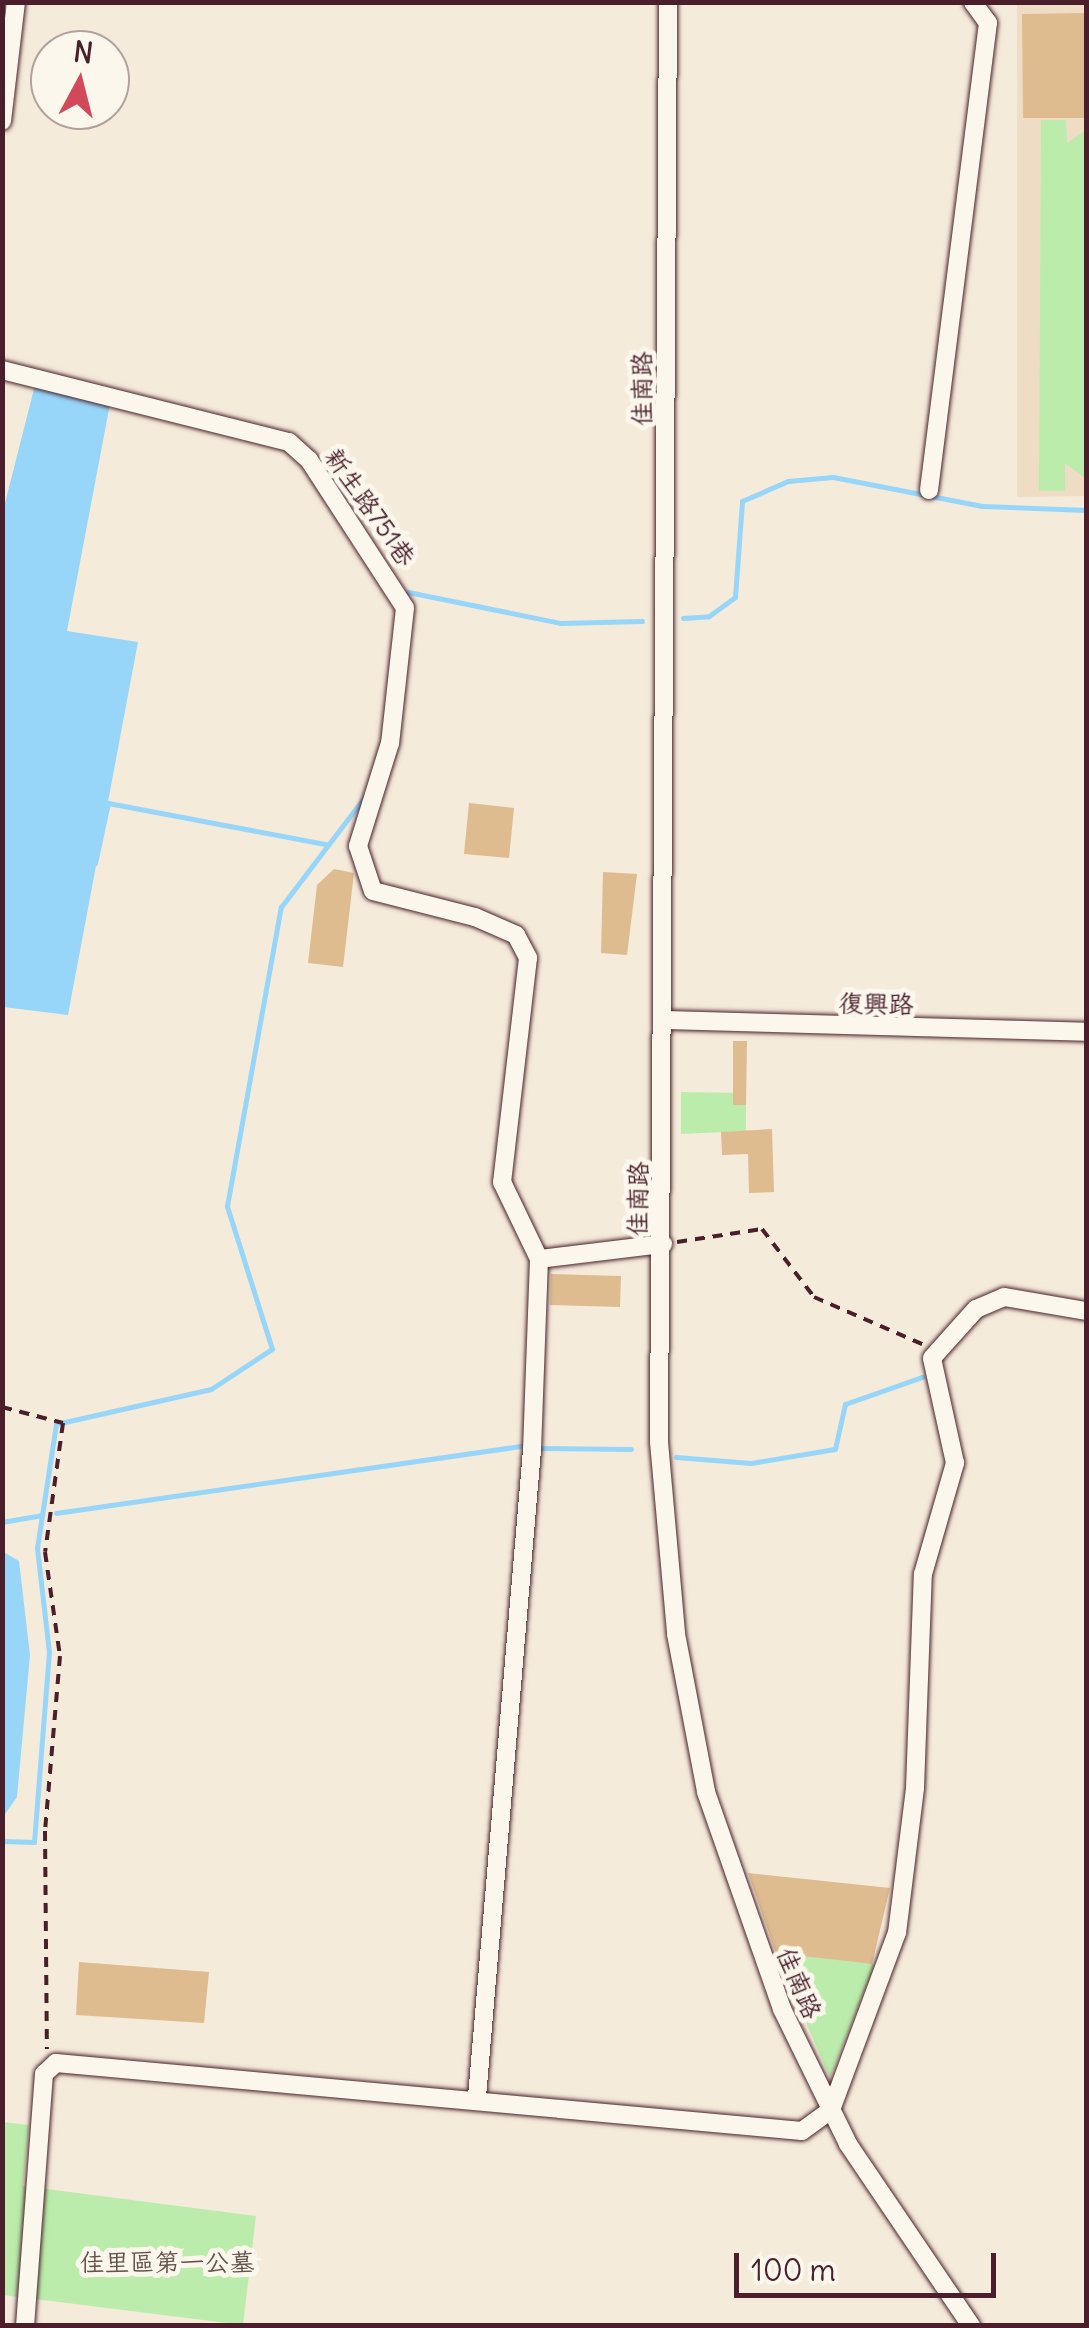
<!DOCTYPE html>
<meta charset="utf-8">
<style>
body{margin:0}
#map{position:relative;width:1089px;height:2328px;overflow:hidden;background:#f5ebda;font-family:Delius,"LXGW WenKai TC",sans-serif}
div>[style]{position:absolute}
.built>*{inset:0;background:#eeddc4}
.green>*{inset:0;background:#bbecac}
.water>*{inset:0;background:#97d6f9}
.stream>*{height:5px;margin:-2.5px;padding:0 2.5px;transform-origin:2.5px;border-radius:2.5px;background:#97d6f9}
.building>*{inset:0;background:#dfbb90}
.path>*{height:4px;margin-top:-2px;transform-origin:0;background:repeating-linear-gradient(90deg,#4a1f2b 0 10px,transparent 0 18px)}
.roads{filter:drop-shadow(0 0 2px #4a1f2b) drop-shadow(0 0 2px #4a1f2b)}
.minor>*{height:18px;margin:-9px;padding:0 9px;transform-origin:9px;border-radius:9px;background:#fbf7ec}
span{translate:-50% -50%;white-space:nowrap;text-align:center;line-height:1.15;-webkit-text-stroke:10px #fbf7ec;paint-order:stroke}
.street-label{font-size:25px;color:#4a1f2b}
.park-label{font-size:25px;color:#66524b}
.frame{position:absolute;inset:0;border:5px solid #4a1f2b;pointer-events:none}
.north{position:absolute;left:30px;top:30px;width:100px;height:100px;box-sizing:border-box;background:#fbf7ec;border:2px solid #b4a19f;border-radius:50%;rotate:7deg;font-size:28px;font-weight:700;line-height:40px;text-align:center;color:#4a1f2b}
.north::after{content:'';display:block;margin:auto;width:35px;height:45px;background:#d1495b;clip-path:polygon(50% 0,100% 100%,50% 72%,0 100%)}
.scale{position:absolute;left:734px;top:2253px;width:262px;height:45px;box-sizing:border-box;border:5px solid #4a1f2b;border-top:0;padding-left:12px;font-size:30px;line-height:35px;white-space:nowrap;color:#4a1f2b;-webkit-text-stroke:8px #fbf7ec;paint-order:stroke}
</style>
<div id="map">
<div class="built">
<i style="clip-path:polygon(1017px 3px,1086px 3px,1086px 496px,1017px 497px)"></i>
</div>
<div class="green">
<i style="clip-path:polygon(1041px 120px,1066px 120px,1067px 143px,1086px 130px,1086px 479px,1065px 463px,1065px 491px,1039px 491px)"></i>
<i style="clip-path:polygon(681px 1092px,746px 1093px,746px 1131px,681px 1134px)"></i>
<i style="clip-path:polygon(776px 1953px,875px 1964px,830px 2078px)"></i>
<i style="clip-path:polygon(3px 2122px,29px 2125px,23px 2186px,256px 2216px,243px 2325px,3px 2295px)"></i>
</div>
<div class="water">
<i style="clip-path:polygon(35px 385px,110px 404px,67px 631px,138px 642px,68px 1015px,3px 1007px,3px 511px)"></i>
<i style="clip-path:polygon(2px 1551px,19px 1561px,30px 1655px,17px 1797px,3px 1817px)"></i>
</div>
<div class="stream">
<i style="left:408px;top:592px;width:155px;rotate:11.5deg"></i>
<i style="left:560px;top:623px;width:82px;rotate:-1.4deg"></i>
<i style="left:683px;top:618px;width:26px;rotate:-4deg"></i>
<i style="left:709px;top:616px;width:32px;rotate:-36deg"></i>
<i style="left:735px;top:597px;width:96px;rotate:-85.8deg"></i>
<i style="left:742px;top:501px;width:50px;rotate:-23.5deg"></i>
<i style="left:788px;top:481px;width:45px;rotate:-5.1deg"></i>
<i style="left:833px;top:477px;width:152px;rotate:11deg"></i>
<i style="left:982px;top:506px;width:104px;rotate:2.2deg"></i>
<i style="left:87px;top:862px;width:8px;rotate:7deg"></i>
<i style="left:95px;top:863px;width:61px;rotate:-77.8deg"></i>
<i style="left:108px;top:803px;width:222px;rotate:10.7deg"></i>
<i style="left:540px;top:1448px;width:91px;rotate:0.6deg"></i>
<i style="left:676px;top:1457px;width:75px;rotate:4.6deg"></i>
<i style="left:751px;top:1463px;width:85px;rotate:-9.5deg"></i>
<i style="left:835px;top:1449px;width:46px;rotate:-77.5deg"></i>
<i style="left:845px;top:1404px;width:82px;rotate:-19.3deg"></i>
<i style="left:56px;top:1513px;width:471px;rotate:-8.2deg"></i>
<i style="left:2px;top:1522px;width:41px;rotate:-9.9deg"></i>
<i style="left:2px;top:1841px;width:32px;rotate:2deg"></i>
<i style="left:34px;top:1842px;width:191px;rotate:-85.5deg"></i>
<i style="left:49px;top:1652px;width:105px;rotate:-96.6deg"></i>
<i style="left:37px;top:1548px;width:125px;rotate:-81.3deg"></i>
<i style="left:56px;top:1424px;width:159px;rotate:-12.7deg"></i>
<i style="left:211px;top:1389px;width:73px;rotate:-33.3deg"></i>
<i style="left:272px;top:1349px;width:150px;rotate:-107.5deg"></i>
<i style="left:227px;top:1206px;width:304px;rotate:-79.8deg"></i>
<i style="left:281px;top:907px;width:141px;rotate:-52.8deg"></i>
</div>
<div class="building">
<i style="clip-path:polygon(1086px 13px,1086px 118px,1023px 118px,1022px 14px)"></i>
<i style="clip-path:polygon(469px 803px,514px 808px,509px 858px,464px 854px)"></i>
<i style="clip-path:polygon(334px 869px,354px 873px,343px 967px,308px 963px,317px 885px)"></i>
<i style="clip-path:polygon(603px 872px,637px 874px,627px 955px,601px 953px)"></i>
<i style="clip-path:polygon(733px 1041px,747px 1041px,746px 1105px,733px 1105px)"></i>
<i style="clip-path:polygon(772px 1129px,774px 1192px,749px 1193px,748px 1154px,722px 1155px,721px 1132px)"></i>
<i style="clip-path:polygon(551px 1274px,621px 1276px,620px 1307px,550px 1305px)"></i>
<i style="clip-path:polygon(748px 1873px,890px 1888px,872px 1964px,776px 1953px)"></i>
<i style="clip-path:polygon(79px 1962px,209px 1972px,204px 2023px,76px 2015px)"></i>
</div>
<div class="path">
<i style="left:677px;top:1242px;width:86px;rotate:-8.7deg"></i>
<i style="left:762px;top:1229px;width:86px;rotate:52.6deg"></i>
<i style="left:814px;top:1297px;width:118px;rotate:23.5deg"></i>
<i style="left:2px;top:1407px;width:63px;rotate:14.7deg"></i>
<i style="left:63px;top:1423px;width:130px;rotate:97.9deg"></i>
<i style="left:45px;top:1552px;width:105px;rotate:81.8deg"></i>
<i style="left:60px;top:1656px;width:176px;rotate:94.9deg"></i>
<i style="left:45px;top:1831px;width:218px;rotate:89.5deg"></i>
</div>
<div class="roads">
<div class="minor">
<i style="left:668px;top:2px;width:1440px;rotate:90.36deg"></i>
<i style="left:659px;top:1442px;width:193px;rotate:84.9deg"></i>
<i style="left:676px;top:1634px;width:161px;rotate:79.2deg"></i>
<i style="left:706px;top:1792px;width:230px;rotate:70.7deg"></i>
<i style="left:782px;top:2009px;width:150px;rotate:63.9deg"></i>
<i style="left:848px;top:2144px;width:220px;rotate:55.9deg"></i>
<i style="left:2px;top:121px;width:120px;rotate:-83.3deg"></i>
<i style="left:2px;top:370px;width:296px;rotate:14.1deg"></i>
<i style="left:289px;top:442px;width:27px;rotate:42deg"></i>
<i style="left:309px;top:460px;width:176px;rotate:57deg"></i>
<i style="left:405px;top:608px;width:136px;rotate:96.3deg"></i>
<i style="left:390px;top:743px;width:108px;rotate:107.3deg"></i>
<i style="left:358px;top:846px;width:47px;rotate:71.6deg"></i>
<i style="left:373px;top:891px;width:105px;rotate:14.3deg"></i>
<i style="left:475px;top:917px;width:45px;rotate:23.7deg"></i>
<i style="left:516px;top:935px;width:26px;rotate:62deg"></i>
<i style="left:528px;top:958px;width:226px;rotate:96.6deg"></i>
<i style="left:502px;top:1182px;width:85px;rotate:64.3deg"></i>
<i style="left:539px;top:1259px;width:191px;rotate:92.1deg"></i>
<i style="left:532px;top:1450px;width:649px;rotate:94.86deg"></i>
<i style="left:929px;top:490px;width:471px;rotate:-82.8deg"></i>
<i style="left:988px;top:23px;width:26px;rotate:-126deg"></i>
<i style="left:666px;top:1020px;width:420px;rotate:1.6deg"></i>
<i style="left:539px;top:1259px;width:125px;rotate:-6.9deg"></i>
<i style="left:25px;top:2326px;width:253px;rotate:-85.7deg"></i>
<i style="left:44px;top:2074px;width:16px;rotate:-43deg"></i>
<i style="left:56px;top:2063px;width:749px;rotate:5.21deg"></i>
<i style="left:802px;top:2131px;width:36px;rotate:-36deg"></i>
<i style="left:831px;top:2110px;width:189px;rotate:-69.6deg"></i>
<i style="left:897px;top:1933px;width:146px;rotate:-82.9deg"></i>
<i style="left:915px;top:1788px;width:214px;rotate:-87.9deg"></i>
<i style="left:923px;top:1574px;width:116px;rotate:-73.9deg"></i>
<i style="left:955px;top:1463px;width:107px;rotate:-102.4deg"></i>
<i style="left:932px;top:1358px;width:66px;rotate:-48.1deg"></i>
<i style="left:976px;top:1309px;width:30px;rotate:-23deg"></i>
<i style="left:1004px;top:1297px;width:83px;rotate:9.7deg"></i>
</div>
</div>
<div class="street-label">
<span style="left:642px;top:389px;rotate:-90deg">佳南路</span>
<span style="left:370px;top:507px;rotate:55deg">新生路751巷</span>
<span style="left:876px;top:1004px;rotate:1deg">復興路</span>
<span style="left:638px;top:1199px;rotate:-89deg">佳南路</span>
<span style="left:799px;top:1983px;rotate:67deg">佳南路</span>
</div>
<div class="park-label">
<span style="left:167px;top:2262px">佳里區第一公墓</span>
</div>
<div class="frame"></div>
<div class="north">N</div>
<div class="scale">100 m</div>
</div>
